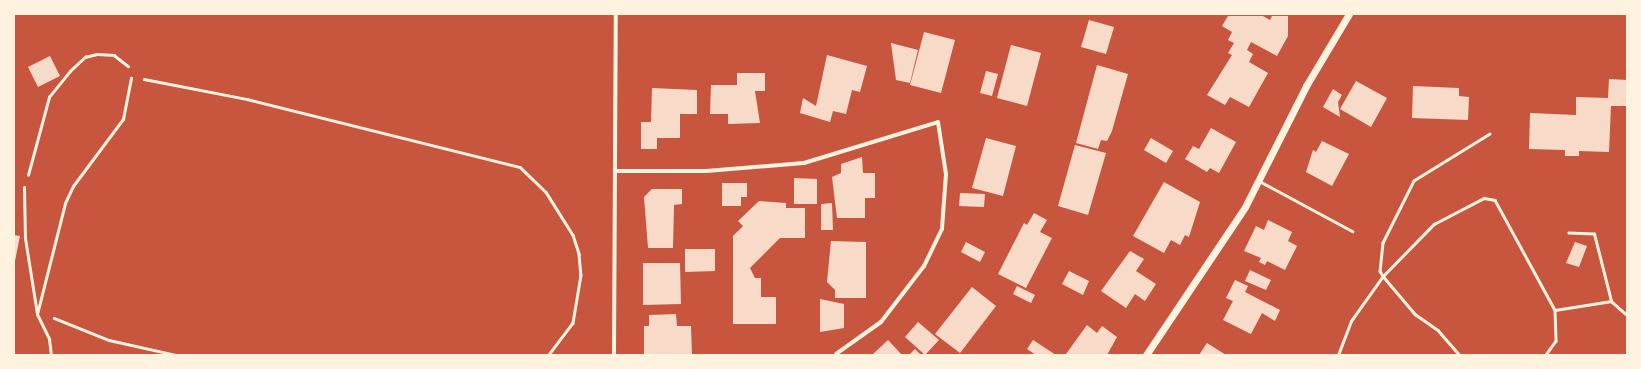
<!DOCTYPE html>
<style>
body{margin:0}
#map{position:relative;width:1641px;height:369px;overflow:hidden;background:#c8553d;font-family:"Titillium Web",sans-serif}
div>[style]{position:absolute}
.building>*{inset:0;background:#f7dbc8}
.path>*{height:2.5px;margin:-1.25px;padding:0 1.25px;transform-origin:1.25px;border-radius:1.25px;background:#fff3e0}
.service>*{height:3px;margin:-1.5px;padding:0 1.5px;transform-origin:1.5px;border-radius:1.5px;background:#fff3e0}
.minor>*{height:4px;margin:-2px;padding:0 2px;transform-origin:2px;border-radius:2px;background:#fff3e0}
.tertiary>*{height:7px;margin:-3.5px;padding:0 3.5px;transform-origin:3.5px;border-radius:3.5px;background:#fff3e0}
span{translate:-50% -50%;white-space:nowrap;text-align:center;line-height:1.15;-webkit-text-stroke:3px #fff3e0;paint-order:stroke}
.frame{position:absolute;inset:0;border:15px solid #fff3e0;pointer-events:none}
</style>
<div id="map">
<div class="building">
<i style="clip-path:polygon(1228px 16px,1263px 16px,1270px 20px,1272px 16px,1288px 16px,1288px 36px,1277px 56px,1251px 42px,1247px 50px,1253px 54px,1249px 62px,1268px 73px,1249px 107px,1230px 97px,1225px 105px,1207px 95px,1232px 55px,1228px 53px,1234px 43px,1228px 40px,1232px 32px,1222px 26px)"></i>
<i style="clip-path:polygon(1089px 20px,1114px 27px,1106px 54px,1081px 47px)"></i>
<i style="clip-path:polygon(924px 32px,955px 40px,941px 93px,910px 85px)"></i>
<i style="clip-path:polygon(891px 43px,918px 50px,910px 83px,896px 80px)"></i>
<i style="clip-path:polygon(1011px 45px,1041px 53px,1027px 106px,997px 98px)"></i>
<i style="clip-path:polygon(827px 55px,867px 66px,860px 92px,852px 90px,846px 114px,833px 111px,830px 122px,800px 113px,803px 98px,816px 106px)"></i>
<i style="clip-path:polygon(50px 56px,60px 76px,38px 87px,28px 67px)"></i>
<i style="clip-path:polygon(1097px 65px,1128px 74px,1112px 131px,1107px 141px,1101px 140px,1098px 149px,1076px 143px)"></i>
<i style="clip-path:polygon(986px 71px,998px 74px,992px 96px,980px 93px)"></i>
<i style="clip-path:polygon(737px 73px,765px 73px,765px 91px,755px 91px,760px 123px,728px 124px,728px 114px,710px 114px,711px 85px,737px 85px)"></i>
<i style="clip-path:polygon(1609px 79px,1627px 80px,1627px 106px,1611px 106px,1609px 152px,1579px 151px,1579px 156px,1565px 156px,1565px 150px,1529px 149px,1530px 113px,1576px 115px,1576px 97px,1608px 98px)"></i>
<i style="clip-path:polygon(1356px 81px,1387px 98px,1371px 127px,1340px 109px)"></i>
<i style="clip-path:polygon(1413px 86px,1459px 88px,1459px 96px,1469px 97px,1468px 120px,1412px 118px)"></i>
<i style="clip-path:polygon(652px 88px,697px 90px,697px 114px,680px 114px,680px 138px,657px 138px,657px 149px,641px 149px,641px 122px,651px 122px)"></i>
<i style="clip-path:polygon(1333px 89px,1342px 95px,1338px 102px,1340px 117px,1323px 107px)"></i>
<i style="clip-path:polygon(1211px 128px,1236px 142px,1219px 173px,1210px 168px,1207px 172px,1185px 159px,1193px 146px,1199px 149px)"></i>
<i style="clip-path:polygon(986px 138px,1016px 146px,1003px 196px,972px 188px)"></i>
<i style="clip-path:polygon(1151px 138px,1173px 151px,1166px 163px,1144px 150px)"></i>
<i style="clip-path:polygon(1322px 141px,1349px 154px,1332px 186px,1306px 172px,1313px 150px,1316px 152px)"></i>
<i style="clip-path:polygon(1075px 145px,1106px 153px,1088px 215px,1058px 206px)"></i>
<i style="clip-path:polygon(862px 157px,863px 173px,875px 173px,875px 198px,865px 198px,865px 218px,837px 218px,832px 177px,841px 173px,841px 164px)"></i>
<i style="clip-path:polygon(794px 178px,817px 179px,817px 204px,794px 204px)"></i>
<i style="clip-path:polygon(1164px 182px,1200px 202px,1189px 237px,1185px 235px,1180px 245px,1171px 240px,1164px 253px,1133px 236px)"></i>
<i style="clip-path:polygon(722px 183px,747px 183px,747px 197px,741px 197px,741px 206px,722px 206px)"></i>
<i style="clip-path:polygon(652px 189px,682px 189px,682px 204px,674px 205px,673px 248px,648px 248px,644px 197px)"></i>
<i style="clip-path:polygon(960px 193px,985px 194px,984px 207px,959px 206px)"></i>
<i style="clip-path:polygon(759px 201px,786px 203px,786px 208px,805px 208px,805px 238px,780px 238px,750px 268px,755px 278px,761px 278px,761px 297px,776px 297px,776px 324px,733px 324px,733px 236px,743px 226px,738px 221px)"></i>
<i style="clip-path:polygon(832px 203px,833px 230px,821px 230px,821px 204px)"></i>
<i style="clip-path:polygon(1034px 213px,1047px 220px,1040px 232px,1052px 238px,1026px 288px,998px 274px,1024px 223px,1027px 225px)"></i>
<i style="clip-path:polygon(1268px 220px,1292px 232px,1288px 241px,1297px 246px,1285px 270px,1267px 261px,1265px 265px,1259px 262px,1261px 258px,1244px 251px,1256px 226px,1264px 230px)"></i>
<i style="clip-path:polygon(14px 235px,20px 236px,15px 261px,14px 261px)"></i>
<i style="clip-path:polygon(831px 241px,866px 242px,866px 298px,835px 298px,835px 290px,827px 282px)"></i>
<i style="clip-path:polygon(966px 242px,985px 252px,980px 262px,961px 252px)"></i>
<i style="clip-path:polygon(1575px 242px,1587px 246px,1579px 267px,1566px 263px)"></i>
<i style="clip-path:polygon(685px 249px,715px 249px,715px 271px,685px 272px)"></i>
<i style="clip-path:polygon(1130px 251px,1144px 259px,1136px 271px,1156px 284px,1145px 301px,1135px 294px,1126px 308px,1101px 291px)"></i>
<i style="clip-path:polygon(643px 263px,680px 263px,681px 304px,643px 305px)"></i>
<i style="clip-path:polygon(1250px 270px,1271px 280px,1266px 290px,1245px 281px)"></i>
<i style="clip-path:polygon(1069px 271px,1089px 281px,1083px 295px,1062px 284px)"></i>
<i style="clip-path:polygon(1235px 280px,1248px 286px,1245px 292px,1280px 310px,1275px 321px,1262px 313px,1251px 334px,1223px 320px,1233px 301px,1226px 298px)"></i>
<i style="clip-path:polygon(1017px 286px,1035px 295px,1031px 303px,1013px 294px)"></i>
<i style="clip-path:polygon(972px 287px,996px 306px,960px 353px,935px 334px)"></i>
<i style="clip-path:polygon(820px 299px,844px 304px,844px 328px,820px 332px)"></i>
<i style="clip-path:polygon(676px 314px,677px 326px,691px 326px,692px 355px,644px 355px,644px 326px,649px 326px,649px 315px)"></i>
<i style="clip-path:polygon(918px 322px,939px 340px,925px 355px,905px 337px)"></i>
<i style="clip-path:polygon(1087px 325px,1097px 333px,1102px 326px,1117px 337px,1107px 355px,1066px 354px)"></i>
<i style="clip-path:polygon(888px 340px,902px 355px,872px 355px)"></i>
<i style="clip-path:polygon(1033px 340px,1056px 355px,1036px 355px,1027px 349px)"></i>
<i style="clip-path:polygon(1207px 343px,1226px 355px,1199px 355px)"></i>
<i style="clip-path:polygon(915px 349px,921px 355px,909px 355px)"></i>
</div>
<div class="path">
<i style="left:144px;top:79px;width:105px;rotate:11deg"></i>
<i style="left:247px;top:99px;width:281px;rotate:14deg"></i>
<i style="left:520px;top:167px;width:36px;rotate:44deg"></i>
<i style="left:546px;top:192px;width:51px;rotate:57.9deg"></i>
<i style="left:573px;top:235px;width:20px;rotate:72deg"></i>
<i style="left:579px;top:254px;width:21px;rotate:85deg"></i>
<i style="left:581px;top:275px;width:49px;rotate:99.5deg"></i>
<i style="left:573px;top:323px;width:40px;rotate:127deg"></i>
<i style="left:1490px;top:134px;width:89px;rotate:148.3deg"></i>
<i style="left:1414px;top:181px;width:69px;rotate:116.6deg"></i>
<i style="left:1383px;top:243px;width:28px;rotate:96deg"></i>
<i style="left:1380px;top:271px;width:6px;rotate:59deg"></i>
<i style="left:1383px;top:276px;width:73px;rotate:-45.6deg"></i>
<i style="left:1434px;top:224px;width:56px;rotate:-27.5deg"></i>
<i style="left:1484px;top:198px;width:11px;rotate:10deg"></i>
<i style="left:1495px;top:200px;width:125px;rotate:61.4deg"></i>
<i style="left:1555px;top:310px;width:31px;rotate:88deg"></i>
<i style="left:1556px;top:341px;width:17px;rotate:126deg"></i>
<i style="left:28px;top:175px;width:81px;rotate:-74.9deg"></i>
<i style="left:49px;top:97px;width:33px;rotate:-51deg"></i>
<i style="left:70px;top:71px;width:21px;rotate:-43deg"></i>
<i style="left:85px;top:57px;width:12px;rotate:-14deg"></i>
<i style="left:97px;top:54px;width:17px;rotate:3deg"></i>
<i style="left:114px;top:55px;width:18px;rotate:38deg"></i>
<i style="left:1611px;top:301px;width:21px;rotate:41deg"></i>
<i style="left:1555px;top:310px;width:57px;rotate:-9.1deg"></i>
<i style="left:1611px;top:301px;width:69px;rotate:-104.2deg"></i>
<i style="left:1594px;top:234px;width:25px;rotate:-178deg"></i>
<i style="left:54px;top:318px;width:59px;rotate:21.8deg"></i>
<i style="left:109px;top:340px;width:69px;rotate:12.6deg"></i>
<i style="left:1338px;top:355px;width:36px;rotate:-69deg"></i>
<i style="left:1351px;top:321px;width:55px;rotate:-54.6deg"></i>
<i style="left:1383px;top:276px;width:50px;rotate:49.9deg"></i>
<i style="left:1415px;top:314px;width:28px;rotate:35deg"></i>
<i style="left:1438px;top:330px;width:33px;rotate:49deg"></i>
</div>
<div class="service">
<i style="left:1259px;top:181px;width:106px;rotate:28.3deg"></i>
<i style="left:24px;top:187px;width:51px;rotate:88.9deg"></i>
<i style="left:25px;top:238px;width:77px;rotate:81deg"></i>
<i style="left:37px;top:314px;width:28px;rotate:64deg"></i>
<i style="left:49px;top:339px;width:16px;rotate:83deg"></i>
<i style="left:37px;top:314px;width:114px;rotate:-75.8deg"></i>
<i style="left:65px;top:203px;width:19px;rotate:-65deg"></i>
<i style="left:73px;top:186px;width:84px;rotate:-53.3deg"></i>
<i style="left:123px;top:119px;width:42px;rotate:-79deg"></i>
</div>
<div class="minor">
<i style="left:615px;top:171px;width:91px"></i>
<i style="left:706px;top:171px;width:98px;rotate:-4.7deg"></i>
<i style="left:804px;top:163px;width:140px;rotate:-17deg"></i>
<i style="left:938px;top:122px;width:53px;rotate:81.3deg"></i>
<i style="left:946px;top:174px;width:55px;rotate:94.2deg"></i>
<i style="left:942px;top:229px;width:41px;rotate:115.9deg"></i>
<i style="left:924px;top:266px;width:71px;rotate:127.5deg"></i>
<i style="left:881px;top:322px;width:55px;rotate:144.6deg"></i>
<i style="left:614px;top:355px;width:341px;rotate:-89.7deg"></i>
</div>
<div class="tertiary">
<i style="left:1146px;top:355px;width:178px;rotate:-56.2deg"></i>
<i style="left:1245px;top:207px;width:136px;rotate:-63.2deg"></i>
<i style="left:1306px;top:86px;width:84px;rotate:-59.2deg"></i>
</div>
<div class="frame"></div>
</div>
